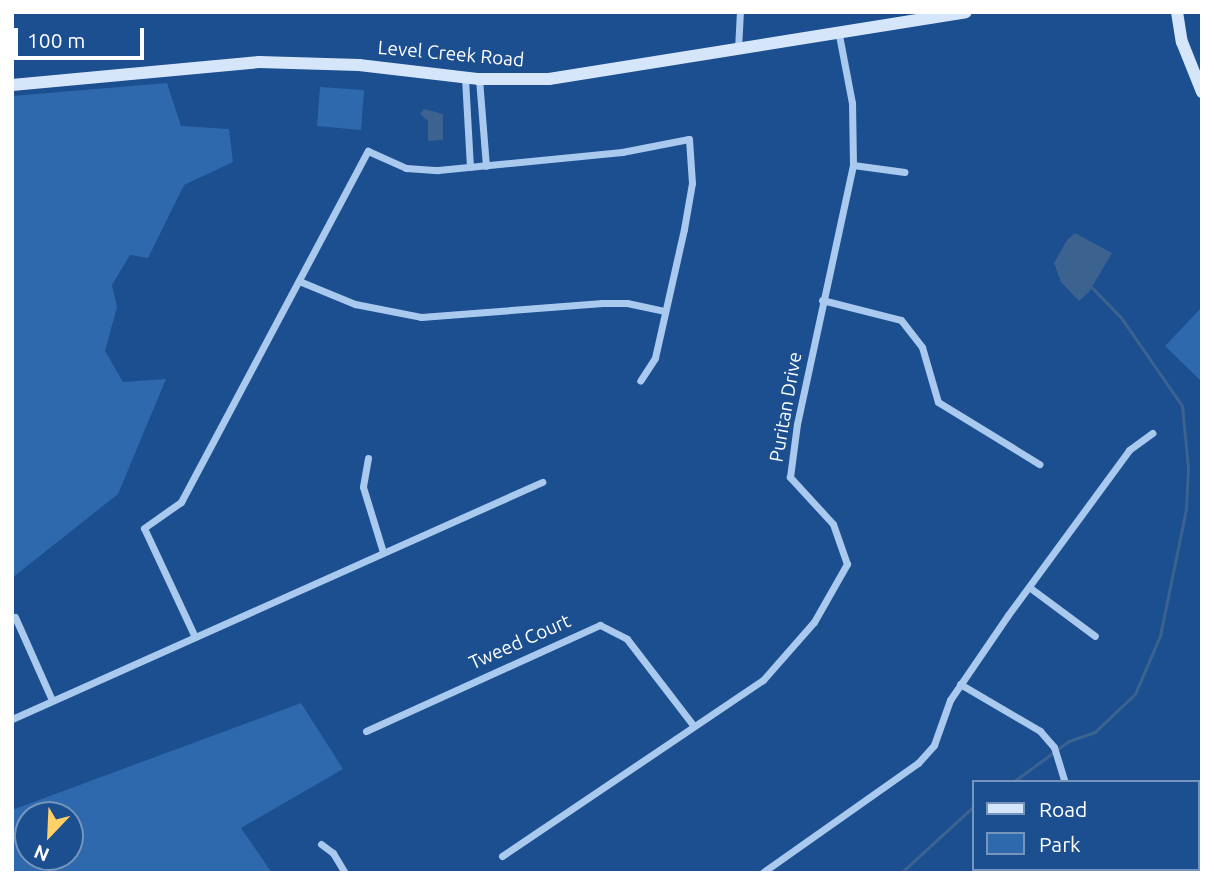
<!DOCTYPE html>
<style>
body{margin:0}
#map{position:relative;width:1214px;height:885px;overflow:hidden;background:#1b4f8f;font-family:Ubuntu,sans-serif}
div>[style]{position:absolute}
.green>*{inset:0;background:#2e69ad}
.water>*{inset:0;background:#3c6290}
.stream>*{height:2.5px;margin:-1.25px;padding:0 1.25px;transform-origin:1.25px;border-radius:1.25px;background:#3c6290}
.street>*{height:7px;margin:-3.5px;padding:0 3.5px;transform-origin:3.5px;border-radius:3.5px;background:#a9c9ee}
.secondary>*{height:12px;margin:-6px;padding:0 6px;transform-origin:6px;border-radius:6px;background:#d6e6fa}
span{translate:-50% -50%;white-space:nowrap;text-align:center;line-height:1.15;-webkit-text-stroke:6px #1b4f8f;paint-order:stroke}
.street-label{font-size:19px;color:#fff}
.frame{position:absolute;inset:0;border:14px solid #fff;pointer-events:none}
.legend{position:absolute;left:972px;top:780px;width:228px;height:91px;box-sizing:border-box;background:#1b4f8f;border:2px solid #7695bc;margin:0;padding:9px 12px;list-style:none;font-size:21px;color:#fff}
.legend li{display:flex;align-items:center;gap:14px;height:35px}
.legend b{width:35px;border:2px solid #7695bc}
.north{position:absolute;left:14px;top:801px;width:70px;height:70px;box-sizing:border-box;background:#1b4f8f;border:2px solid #7695bc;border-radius:50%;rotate:203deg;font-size:19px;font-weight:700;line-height:28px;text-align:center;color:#fff}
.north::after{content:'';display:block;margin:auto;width:24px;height:32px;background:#ffd166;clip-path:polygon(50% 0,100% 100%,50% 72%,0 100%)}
.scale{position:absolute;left:14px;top:28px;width:130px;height:32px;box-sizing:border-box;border:4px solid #fff;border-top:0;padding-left:9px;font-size:21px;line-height:24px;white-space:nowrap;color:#fff;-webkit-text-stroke:5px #1b4f8f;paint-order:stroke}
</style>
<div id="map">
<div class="green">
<i style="clip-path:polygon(167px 83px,181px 126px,229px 129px,233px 162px,184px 185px,148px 258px,130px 255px,112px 285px,117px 307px,105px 351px,123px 382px,166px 379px,118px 494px,12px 578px,12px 96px)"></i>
<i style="clip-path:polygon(320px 87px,364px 90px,361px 130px,317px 126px)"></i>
<i style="clip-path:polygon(1202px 307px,1202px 382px,1165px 346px)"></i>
<i style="clip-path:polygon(evenodd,301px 703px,343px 769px,241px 828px,272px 873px,12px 873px,12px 810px,301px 703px,70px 815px,70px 857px,28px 857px,28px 815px,70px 815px)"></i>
</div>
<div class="water">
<i style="clip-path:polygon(424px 109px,443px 114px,443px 140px,428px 141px,428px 121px,420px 114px)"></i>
<i style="clip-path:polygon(1075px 233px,1112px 253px,1089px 292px,1079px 301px,1061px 282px,1054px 263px,1067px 240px)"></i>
</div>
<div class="stream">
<i style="left:1013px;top:782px;width:69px;rotate:-36.2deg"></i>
<i style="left:1069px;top:741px;width:28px;rotate:-19deg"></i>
<i style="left:1095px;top:732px;width:55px;rotate:-43.5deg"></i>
<i style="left:1135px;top:694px;width:63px;rotate:-66.7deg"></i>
<i style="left:1160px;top:636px;width:130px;rotate:-78.4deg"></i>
<i style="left:1186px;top:509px;width:41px;rotate:-87.2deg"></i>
<i style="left:1188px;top:468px;width:62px;rotate:-95.5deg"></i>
<i style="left:1182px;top:406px;width:107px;rotate:-124.7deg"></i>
<i style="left:1121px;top:318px;width:42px;rotate:-134deg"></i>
<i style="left:901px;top:873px;width:99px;rotate:-42.5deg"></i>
</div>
<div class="street">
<i style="left:738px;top:49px;width:37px;rotate:-87deg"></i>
<i style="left:465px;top:78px;width:89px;rotate:86.8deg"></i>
<i style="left:479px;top:79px;width:87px;rotate:85.4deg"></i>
<i style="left:853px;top:165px;width:52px;rotate:7.7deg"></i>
<i style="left:299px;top:281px;width:61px;rotate:22.3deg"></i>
<i style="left:355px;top:304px;width:67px;rotate:11.1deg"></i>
<i style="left:421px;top:317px;width:182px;rotate:-4.4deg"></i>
<i style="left:602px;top:303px;width:25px"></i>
<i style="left:627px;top:303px;width:39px;rotate:12deg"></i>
<i style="left:822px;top:300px;width:81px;rotate:14.2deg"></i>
<i style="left:901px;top:320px;width:34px;rotate:52deg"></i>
<i style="left:922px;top:347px;width:57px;rotate:73.8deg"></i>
<i style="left:938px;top:402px;width:119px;rotate:31.5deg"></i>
<i style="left:368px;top:458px;width:29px;rotate:100deg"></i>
<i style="left:363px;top:487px;width:68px;rotate:72.9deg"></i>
<i style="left:1029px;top:587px;width:82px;rotate:36.6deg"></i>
<i style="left:15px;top:617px;width:91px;rotate:66deg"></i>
<i style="left:195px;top:637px;width:120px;rotate:-115.1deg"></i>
<i style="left:144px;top:528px;width:45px;rotate:-35.1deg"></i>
<i style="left:181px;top:502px;width:398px;rotate:-62deg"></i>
<i style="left:368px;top:151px;width:42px;rotate:24.1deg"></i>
<i style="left:406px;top:168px;width:32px;rotate:4deg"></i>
<i style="left:438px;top:170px;width:185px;rotate:-5.6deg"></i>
<i style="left:622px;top:152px;width:68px;rotate:-11deg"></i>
<i style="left:689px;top:139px;width:44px;rotate:86.1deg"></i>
<i style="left:692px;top:183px;width:47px;rotate:99.9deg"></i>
<i style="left:684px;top:229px;width:132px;rotate:102.7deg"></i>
<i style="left:655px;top:358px;width:27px;rotate:123deg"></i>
<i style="left:960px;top:684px;width:93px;rotate:30.4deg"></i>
<i style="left:1040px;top:731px;width:21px;rotate:49deg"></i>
<i style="left:1054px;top:747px;width:37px;rotate:73deg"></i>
<i style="left:12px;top:719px;width:581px;rotate:-24.09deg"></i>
<i style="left:366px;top:731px;width:257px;rotate:-24.4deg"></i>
<i style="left:600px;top:625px;width:30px;rotate:27deg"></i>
<i style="left:627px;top:639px;width:108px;rotate:52.5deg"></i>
<i style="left:321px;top:844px;width:15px;rotate:37deg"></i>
<i style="left:333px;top:853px;width:23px;rotate:59deg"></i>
<i style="left:502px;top:856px;width:315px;rotate:-34deg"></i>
<i style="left:763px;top:680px;width:77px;rotate:-48.7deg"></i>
<i style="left:814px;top:622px;width:67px;rotate:-60.4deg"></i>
<i style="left:847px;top:564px;width:42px;rotate:-109.3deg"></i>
<i style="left:833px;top:524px;width:64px;rotate:-132.5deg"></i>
<i style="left:790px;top:477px;width:53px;rotate:-82.5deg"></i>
<i style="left:797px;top:424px;width:265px;rotate:-77.8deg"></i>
<i style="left:853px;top:165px;width:62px;rotate:-90.9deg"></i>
<i style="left:852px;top:103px;width:69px;rotate:-100.8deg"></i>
<i style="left:762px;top:873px;width:191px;rotate:-35.2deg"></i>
<i style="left:918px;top:763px;width:24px;rotate:-48deg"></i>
<i style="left:934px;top:745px;width:48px;rotate:-70.4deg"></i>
<i style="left:950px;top:700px;width:103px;rotate:-55.7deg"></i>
<i style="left:1008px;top:615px;width:205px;rotate:-53.7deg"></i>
<i style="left:1129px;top:450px;width:29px;rotate:-36deg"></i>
<i style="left:1048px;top:873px;width:4px;rotate:-90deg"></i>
</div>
<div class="secondary">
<i style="left:1177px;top:12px;width:30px;rotate:81deg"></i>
<i style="left:1182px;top:42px;width:54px;rotate:68.2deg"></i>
<i style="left:12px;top:85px;width:248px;rotate:-5.3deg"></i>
<i style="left:259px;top:62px;width:100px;rotate:1.7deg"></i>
<i style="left:359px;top:65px;width:121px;rotate:6.7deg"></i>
<i style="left:479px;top:79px;width:70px"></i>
<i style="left:549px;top:79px;width:422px;rotate:-9.1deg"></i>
</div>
<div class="street-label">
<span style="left:451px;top:54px;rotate:5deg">Level Creek Road</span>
<span style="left:786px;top:407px;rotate:-80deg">Puritan Drive</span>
<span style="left:520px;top:642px;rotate:-24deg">Tweed Court</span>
</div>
<div class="frame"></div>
<ul class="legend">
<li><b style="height:9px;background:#d6e6fa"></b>Road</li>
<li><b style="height:19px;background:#2e69ad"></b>Park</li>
</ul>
<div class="north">N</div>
<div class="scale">100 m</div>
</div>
